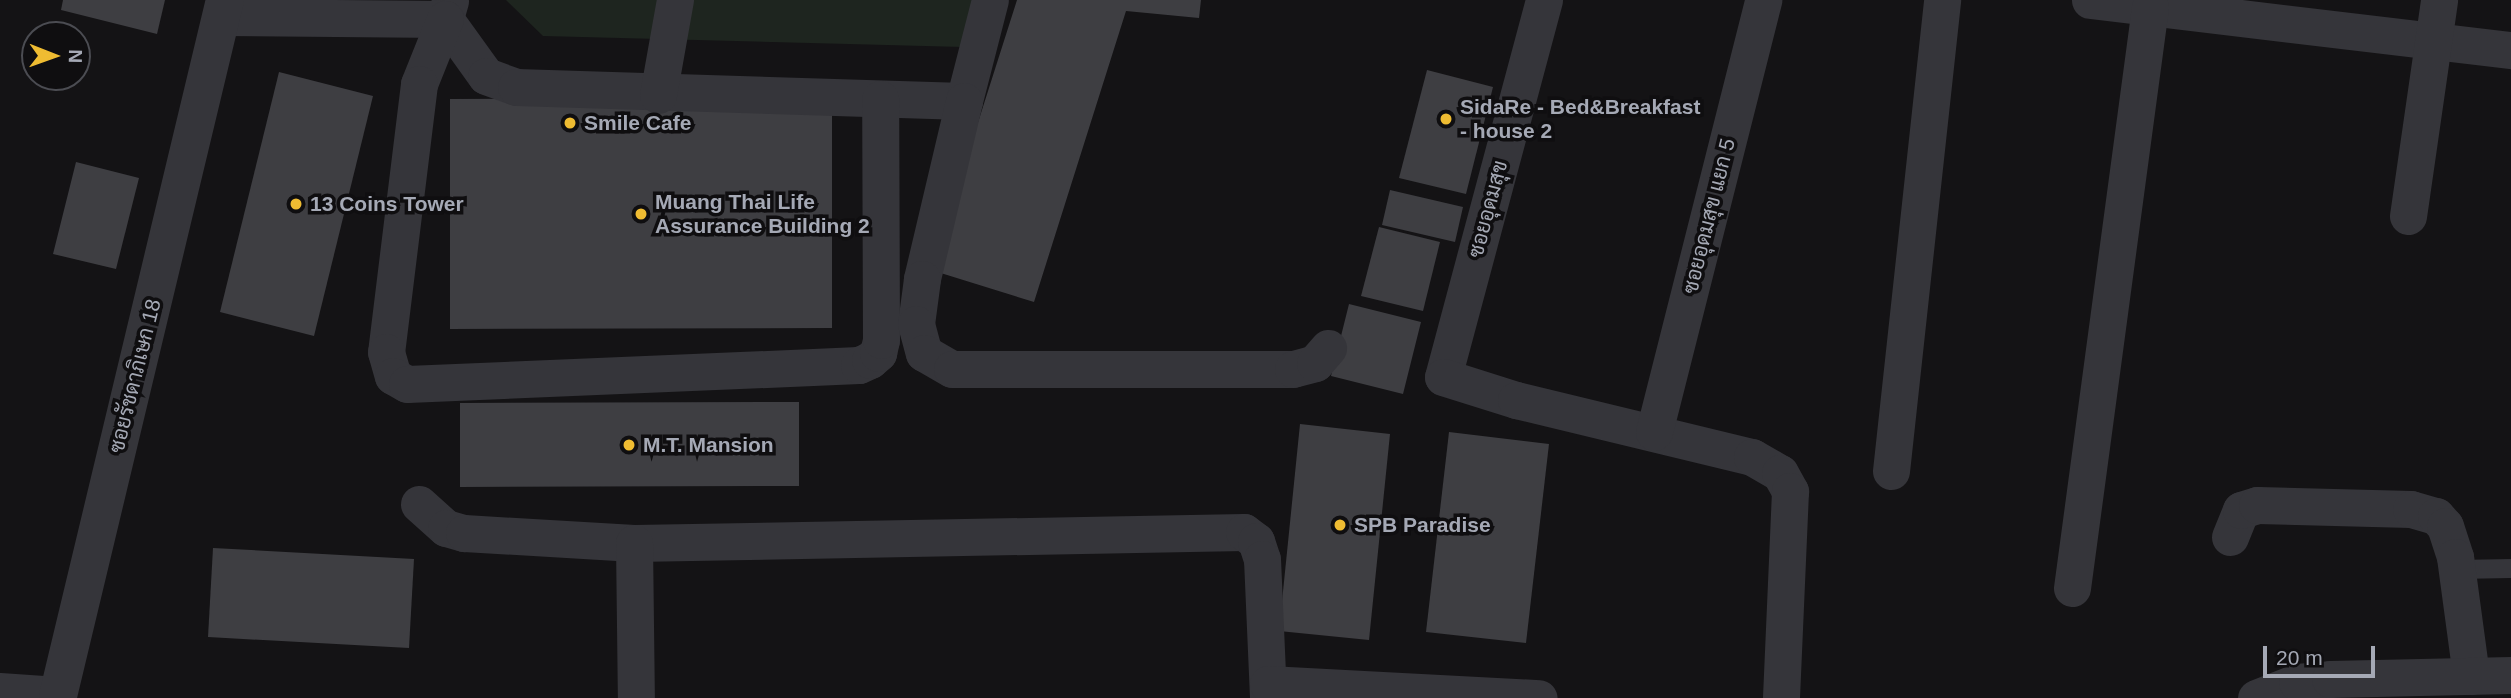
<!DOCTYPE html>
<meta charset="utf-8">
<style>
body{margin:0}
#map{position:relative;width:2511px;height:698px;overflow:hidden;background:#141315;font-family:Arial,Sarabun,sans-serif}
div>[style]{position:absolute}
.green>*{inset:0;background:#1e251f}
.building>*{inset:0;background:#3e3e42}
.service>*{height:19px;margin:-9.5px;padding:0 9.5px;transform-origin:9.5px;border-radius:9.5px;background:#35353a}
.minor>*{height:37px;margin:-18.5px;padding:0 18.5px;transform-origin:18.5px;border-radius:18.5px;background:#35353a}
.tertiary>*{height:38px;margin:-19px;padding:0 19px;transform-origin:19px;border-radius:19px;background:#35353a}
.dots>*{width:19px;height:19px;translate:-50% -50%;box-sizing:border-box;border:4px solid #0f0e10;border-radius:50%}
span{translate:-50% -50%;white-space:nowrap;text-align:center;line-height:1.15;-webkit-text-stroke:7px #0f0e10;paint-order:stroke}
.poi-label{font-size:21px;color:#a5a9b5;font-weight:700}
.left{translate:0 -50%;text-align:left}
.street-label{font-size:21px;color:#a5a9b5}
.north{position:absolute;left:21px;top:21px;width:70px;height:70px;box-sizing:border-box;background:#0f0e10;border:2px solid #4b4c52;border-radius:50%;rotate:91deg;font-size:19px;font-weight:700;line-height:28px;text-align:center;color:#a5a9b5}
.north::after{content:'';display:block;margin:auto;width:24px;height:32px;background:#efbc32;clip-path:polygon(50% 0,100% 100%,50% 72%,0 100%)}
.scale{position:absolute;left:2263px;top:646px;width:112px;height:32px;box-sizing:border-box;border:4px solid #a5a9b5;border-top:0;padding-left:9px;font-size:21px;line-height:24px;white-space:nowrap;color:#a5a9b5;-webkit-text-stroke:5px #0f0e10;paint-order:stroke}
</style>
<div id="map">
<div class="green">
<i style="clip-path:polygon(506px 0,979px 0,963px 47px,543px 36px)"></i>
</div>
<div class="building">
<i style="clip-path:polygon(63px 0,165px 0,157px 34px,61px 10px)"></i>
<i style="clip-path:polygon(1017px 0,1201px 0,1199px 18px,1126px 11px,1034px 302px,931px 270px)"></i>
<i style="clip-path:polygon(1427px 70px,1493px 87px,1466px 194px,1399px 178px)"></i>
<i style="clip-path:polygon(279px 72px,373px 96px,314px 336px,220px 312px)"></i>
<i style="clip-path:polygon(832px 98px,832px 328px,450px 329px,450px 99px)"></i>
<i style="clip-path:polygon(76px 162px,139px 178px,116px 269px,53px 254px)"></i>
<i style="clip-path:polygon(1390px 190px,1463px 207px,1455px 242px,1382px 225px)"></i>
<i style="clip-path:polygon(1379px 227px,1440px 242px,1423px 311px,1361px 296px)"></i>
<i style="clip-path:polygon(1349px 304px,1421px 322px,1403px 394px,1331px 376px)"></i>
<i style="clip-path:polygon(799px 402px,799px 486px,460px 487px,460px 403px)"></i>
<i style="clip-path:polygon(1300px 424px,1390px 434px,1369px 640px,1279px 631px)"></i>
<i style="clip-path:polygon(1449px 432px,1549px 444px,1526px 643px,1426px 632px)"></i>
<i style="clip-path:polygon(213px 548px,414px 559px,409px 648px,208px 637px)"></i>
</div>
<div class="service">
<i style="left:2457px;top:569px;width:54px;rotate:-1.1deg"></i>
</div>
<div class="minor">
<i style="left:1544px;top:0;width:390px;rotate:105deg"></i>
<i style="left:1443px;top:377px;width:77px;rotate:17.5deg"></i>
<i style="left:1516px;top:400px;width:243px;rotate:13.6deg"></i>
<i style="left:1752px;top:457px;width:32px;rotate:30deg"></i>
<i style="left:1780px;top:473px;width:21px;rotate:61deg"></i>
<i style="left:1790px;top:491px;width:207px;rotate:92.5deg"></i>
<i style="left:2090px;top:0;width:424px;rotate:6.8deg"></i>
<i style="left:450px;top:1px;width:19px;rotate:106deg"></i>
<i style="left:445px;top:19px;width:70px;rotate:54.3deg"></i>
<i style="left:486px;top:76px;width:32px;rotate:20deg"></i>
<i style="left:516px;top:87px;width:448px;rotate:1.8deg"></i>
<i style="left:964px;top:101px;width:104px;rotate:-75.6deg"></i>
<i style="left:221px;top:17px;width:224px;rotate:0.5deg"></i>
<i style="left:445px;top:19px;width:70px;rotate:111.8deg"></i>
<i style="left:419px;top:84px;width:270px;rotate:97deg"></i>
<i style="left:386px;top:352px;width:25px;rotate:74deg"></i>
<i style="left:393px;top:376px;width:16px;rotate:30deg"></i>
<i style="left:407px;top:384px;width:452px;rotate:-2.4deg"></i>
<i style="left:859px;top:365px;width:12px;rotate:-24deg"></i>
<i style="left:870px;top:360px;width:11px;rotate:-41deg"></i>
<i style="left:878px;top:353px;width:13px;rotate:-77deg"></i>
<i style="left:881px;top:340px;width:241px;rotate:-90.2deg"></i>
<i style="left:658px;top:95px;width:97px;rotate:-79.9deg"></i>
<i style="left:964px;top:101px;width:183px;rotate:103.3deg"></i>
<i style="left:922px;top:279px;width:45px;rotate:97.6deg"></i>
<i style="left:916px;top:324px;width:30px;rotate:75deg"></i>
<i style="left:924px;top:353px;width:32px;rotate:30deg"></i>
<i style="left:952px;top:369px;width:341px"></i>
<i style="left:1293px;top:369px;width:23px;rotate:-15deg"></i>
<i style="left:1315px;top:363px;width:20px;rotate:-49deg"></i>
<i style="left:2408px;top:216px;width:218px;rotate:-81.8deg"></i>
<i style="left:1654px;top:432px;width:446px;rotate:-75.8deg"></i>
<i style="left:1891px;top:471px;width:474px;rotate:-83.8deg"></i>
<i style="left:419px;top:504px;width:36px;rotate:42deg"></i>
<i style="left:446px;top:528px;width:19px;rotate:16deg"></i>
<i style="left:464px;top:533px;width:170px;rotate:3.4deg"></i>
<i style="left:634px;top:543px;width:610px;rotate:-1.03deg"></i>
<i style="left:1244px;top:532px;width:15px;rotate:37deg"></i>
<i style="left:1256px;top:541px;width:19px;rotate:72deg"></i>
<i style="left:1262px;top:559px;width:139px;rotate:87.5deg"></i>
<i style="left:2230px;top:537px;width:29px;rotate:-68deg"></i>
<i style="left:2241px;top:510px;width:17px;rotate:-17deg"></i>
<i style="left:2257px;top:505px;width:154px;rotate:1.5deg"></i>
<i style="left:2411px;top:509px;width:26px;rotate:16deg"></i>
<i style="left:2436px;top:516px;width:13px;rotate:48deg"></i>
<i style="left:2445px;top:526px;width:33px;rotate:72deg"></i>
<i style="left:2455px;top:557px;width:120px;rotate:82.3deg"></i>
<i style="left:634px;top:543px;width:155px;rotate:89.3deg"></i>
<i style="left:2072px;top:588px;width:586px;rotate:-82.35deg"></i>
<i style="left:1268px;top:684px;width:271px;rotate:3deg"></i>
<i style="left:2256px;top:698px;width:44px;rotate:-21.3deg"></i>
<i style="left:2297px;top:682px;width:33px;rotate:-5deg"></i>
<i style="left:2330px;top:679px;width:181px;rotate:-1.3deg"></i>
</div>
<div class="tertiary">
<i style="left:0;top:692px;width:58px;rotate:3.9deg"></i>
<i style="left:58px;top:696px;width:716px;rotate:-76.51deg"></i>
</div>
<div class="dots">
<i style="left:1446px;top:119px;background:#efbc32"></i>
<i style="left:570px;top:123px;background:#efbc32"></i>
<i style="left:296px;top:204px;background:#efbc32"></i>
<i style="left:641px;top:214px;background:#efbc32"></i>
<i style="left:629px;top:445px;background:#efbc32"></i>
<i style="left:1340px;top:525px;background:#efbc32"></i>
</div>
<div class="poi-label">
<span class="left" style="left:1460px;top:119px">SidaRe - Bed&amp;Breakfast<br>- house 2</span>
<span class="left" style="left:584px;top:123px">Smile Cafe</span>
<span class="left" style="left:655px;top:214px">Muang Thai Life<br>Assurance Building 2</span>
<span class="left" style="left:310px;top:204px">13 Coins Tower</span>
<span class="left" style="left:643px;top:445px">M.T. Mansion</span>
<span class="left" style="left:1354px;top:525px">SPB Paradise</span>
</div>
<div class="street-label">
<span style="left:1488px;top:209px;rotate:-75deg">ซอยอุดมสุข</span>
<span style="left:1709px;top:216px;rotate:-76deg">ซอยอุดมสุข แยก 5</span>
<span style="left:135px;top:376px;rotate:-76deg">ซอยรัชดาภิเษก 18</span>
</div>
<div class="north">N</div>
<div class="scale">20 m</div>
</div>
